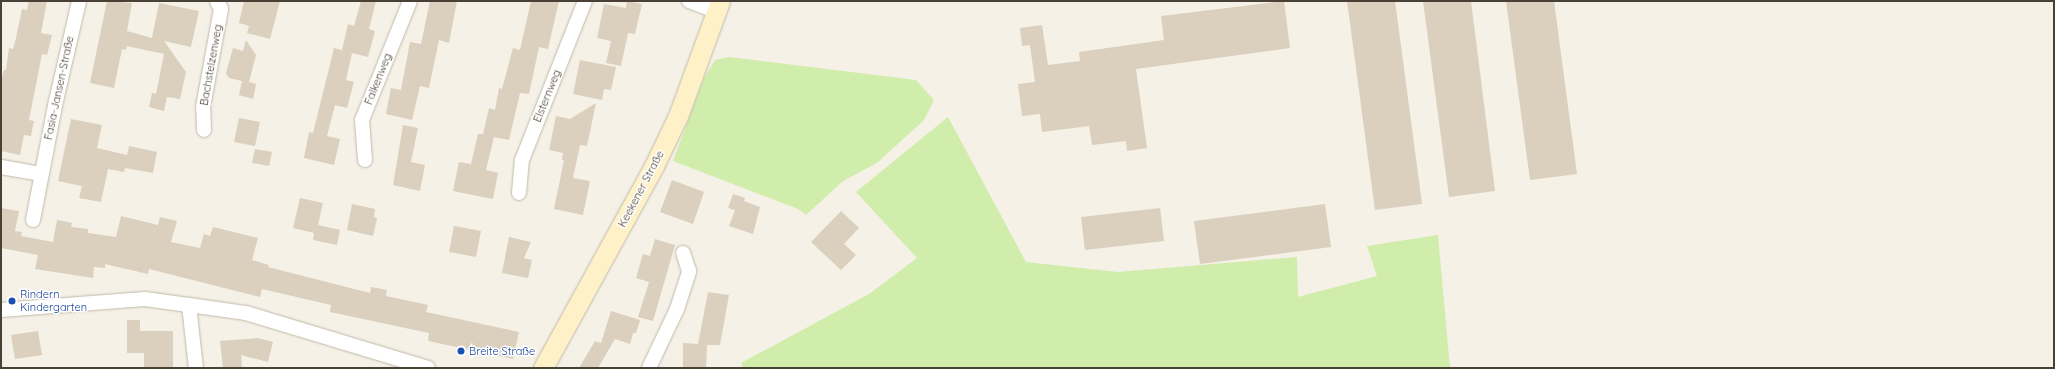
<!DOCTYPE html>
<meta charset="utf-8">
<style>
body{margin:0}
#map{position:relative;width:2055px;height:369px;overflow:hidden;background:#f5f1e7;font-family:Quicksand,sans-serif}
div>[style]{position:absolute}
.green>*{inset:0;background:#d0edac}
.building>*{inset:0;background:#dbcfbe}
.roads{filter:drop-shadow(0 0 1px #c1b9a9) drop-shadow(0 0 1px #c1b9a9)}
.minor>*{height:14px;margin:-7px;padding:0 7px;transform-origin:7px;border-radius:7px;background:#fff}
.secondary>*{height:19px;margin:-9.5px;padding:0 9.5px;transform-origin:9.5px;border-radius:9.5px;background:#fff1c7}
.dots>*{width:11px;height:11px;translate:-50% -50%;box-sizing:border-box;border:2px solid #fff;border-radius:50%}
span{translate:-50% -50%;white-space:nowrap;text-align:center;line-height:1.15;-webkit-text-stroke:3px #fff;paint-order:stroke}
.street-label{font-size:11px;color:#494135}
.transit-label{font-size:11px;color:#164399}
.left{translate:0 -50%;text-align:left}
.frame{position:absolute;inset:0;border:2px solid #494135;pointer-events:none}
</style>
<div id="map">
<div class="green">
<i style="clip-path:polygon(729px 57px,916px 80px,934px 100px,924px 120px,877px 163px,843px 181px,806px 215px,798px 209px,673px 161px,704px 78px,715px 60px)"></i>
<i style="clip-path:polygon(948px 117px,1026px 262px,1118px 272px,1297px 257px,1298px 297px,1377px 276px,1367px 246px,1438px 235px,1450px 368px,743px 368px,741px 363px,869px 294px,917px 258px,856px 192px)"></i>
</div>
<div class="building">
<i style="clip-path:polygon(29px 1px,47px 1px,41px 33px,52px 35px,47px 55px,42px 54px,29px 120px,34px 121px,31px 136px,24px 135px,20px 155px,1px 151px,1px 81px,4px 70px,6px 70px,9px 48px,13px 49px,16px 38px,22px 9px,27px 10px)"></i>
<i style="clip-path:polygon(107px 1px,132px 3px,127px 31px,152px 38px,159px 3px,199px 11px,191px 47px,164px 41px,186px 72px,180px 99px,167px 97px,164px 111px,149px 107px,152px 93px,156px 94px,164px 54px,127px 46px,126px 50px,122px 49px,114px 88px,90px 83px)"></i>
<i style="clip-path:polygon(244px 1px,280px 1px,270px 39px,247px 33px,249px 26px,239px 23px)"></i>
<i style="clip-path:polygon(361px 1px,376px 1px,369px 29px,375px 31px,368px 57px,352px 53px,346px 80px,354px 82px,347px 108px,335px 105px,327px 136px,340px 139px,334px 165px,304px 158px,309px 132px,313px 133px,334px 48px,342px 50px,348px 24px,354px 26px)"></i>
<i style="clip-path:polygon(430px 1px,457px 1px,449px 43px,439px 40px,429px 88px,420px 86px,412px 120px,386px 114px,391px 88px,401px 90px,410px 42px,421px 44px)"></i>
<i style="clip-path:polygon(531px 1px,559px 1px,548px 49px,539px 47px,529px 94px,520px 93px,509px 140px,494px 137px,486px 170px,498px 173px,493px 199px,453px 191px,459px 162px,471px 164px,478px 134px,483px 134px,489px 108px,495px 110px,499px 88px,502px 89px,513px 48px,520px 50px)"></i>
<i style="clip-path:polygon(627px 1px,642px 4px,635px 34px,628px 33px,621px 66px,606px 63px,611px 41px,597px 38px,604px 4px,626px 8px)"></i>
<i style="clip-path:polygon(1284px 1px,1290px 48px,1136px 69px,1147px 148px,1127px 151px,1126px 141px,1092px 145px,1089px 126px,1042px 132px,1040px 114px,1022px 116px,1018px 84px,1035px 82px,1030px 45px,1022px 46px,1020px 28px,1042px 25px,1048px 65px,1080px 61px,1079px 52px,1164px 40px,1161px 16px)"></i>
<i style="clip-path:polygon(1347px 1px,1395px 1px,1422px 204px,1375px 210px)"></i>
<i style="clip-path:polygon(1423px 1px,1471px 1px,1495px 191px,1449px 197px)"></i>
<i style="clip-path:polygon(1506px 1px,1554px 1px,1577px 174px,1530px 180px)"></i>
<i style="clip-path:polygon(246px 40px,256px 55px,249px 82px,256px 84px,253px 99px,239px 95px,242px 81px,229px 78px,226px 73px,233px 48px,243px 51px)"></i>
<i style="clip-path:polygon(580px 60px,616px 67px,611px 90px,604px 89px,602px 100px,573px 94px)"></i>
<i style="clip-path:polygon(596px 103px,587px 146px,580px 145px,573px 178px,590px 181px,583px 215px,554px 209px,564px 160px,562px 160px,563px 153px,549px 150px,556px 116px,570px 119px)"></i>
<i style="clip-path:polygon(239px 118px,260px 122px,255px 146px,234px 142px)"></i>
<i style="clip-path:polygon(71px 119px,102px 125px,97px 148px,127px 155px,129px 146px,157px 152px,153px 173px,125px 168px,124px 172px,108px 169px,101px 202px,79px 198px,82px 186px,58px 181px)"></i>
<i style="clip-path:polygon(403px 125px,418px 128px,411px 162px,425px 165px,420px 191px,393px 185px)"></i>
<i style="clip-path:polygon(255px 149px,272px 152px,269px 166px,252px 163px)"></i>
<i style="clip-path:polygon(672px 180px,704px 192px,693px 224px,660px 212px)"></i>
<i style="clip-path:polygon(733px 194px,745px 198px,744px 201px,760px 207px,753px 234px,729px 226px,735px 210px,728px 208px)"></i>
<i style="clip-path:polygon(300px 198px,323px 203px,318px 225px,340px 230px,337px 245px,313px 240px,314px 233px,293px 228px)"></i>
<i style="clip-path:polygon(352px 204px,375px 209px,374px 217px,377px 218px,373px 236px,347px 230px)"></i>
<i style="clip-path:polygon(1325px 204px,1331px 247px,1200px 264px,1194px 221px)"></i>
<i style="clip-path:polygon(1px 208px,19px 211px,15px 231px,22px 232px,21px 236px,53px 242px,57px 220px,72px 223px,71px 227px,88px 229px,88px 233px,116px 237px,121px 216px,158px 225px,160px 217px,177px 221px,171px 242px,200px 248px,204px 234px,210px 236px,213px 227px,258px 238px,252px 260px,269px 265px,268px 267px,370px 293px,371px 287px,387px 290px,386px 296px,428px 305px,426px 312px,519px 332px,513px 359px,428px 341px,429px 333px,330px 312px,331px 305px,262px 289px,260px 297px,149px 269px,148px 274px,105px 264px,105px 268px,94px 267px,93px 278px,35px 269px,38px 255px,1px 248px)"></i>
<i style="clip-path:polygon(1160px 208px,1164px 241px,1085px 250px,1081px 217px)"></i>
<i style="clip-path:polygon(841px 211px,859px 228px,844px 244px,856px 255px,841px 270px,811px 242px)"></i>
<i style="clip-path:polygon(454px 226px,481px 231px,476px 257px,449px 252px)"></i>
<i style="clip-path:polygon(509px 237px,531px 242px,524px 258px,532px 260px,528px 278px,502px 273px)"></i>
<i style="clip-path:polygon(655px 239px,675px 245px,653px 321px,638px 317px,649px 282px,636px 278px,643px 254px,650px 256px)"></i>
<i style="clip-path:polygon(708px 292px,729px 295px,720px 345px,707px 345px,706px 368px,683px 368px,683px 343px,698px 344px)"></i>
<i style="clip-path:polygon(611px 311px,640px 320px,636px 333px,633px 333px,630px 344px,615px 339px,598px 368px,579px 368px,595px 341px,601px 343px)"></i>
<i style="clip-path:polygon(127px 320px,140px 320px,140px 331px,173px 331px,173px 368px,144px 368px,144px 353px,127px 353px)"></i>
<i style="clip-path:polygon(38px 331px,42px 355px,15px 359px,11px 335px)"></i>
<i style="clip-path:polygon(258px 338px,273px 342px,268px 362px,241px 355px,242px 368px,223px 368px,220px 341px)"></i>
</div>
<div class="roads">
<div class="minor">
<i style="left:689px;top:1px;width:30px;rotate:21deg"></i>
<i style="left:204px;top:130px;width:23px;rotate:-92deg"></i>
<i style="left:203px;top:107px;width:100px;rotate:-79.6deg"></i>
<i style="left:221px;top:9px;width:9px;rotate:-117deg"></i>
<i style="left:365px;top:160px;width:40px;rotate:-94.3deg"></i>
<i style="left:362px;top:120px;width:128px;rotate:-68deg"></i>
<i style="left:1px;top:167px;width:40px;rotate:10deg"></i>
<i style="left:519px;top:193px;width:33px;rotate:-85deg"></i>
<i style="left:522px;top:160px;width:171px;rotate:-68.4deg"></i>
<i style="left:33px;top:220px;width:121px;rotate:-79.1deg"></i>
<i style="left:56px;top:101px;width:103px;rotate:-77deg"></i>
<i style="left:189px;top:305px;width:63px;rotate:83.7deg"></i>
<i style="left:1px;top:310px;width:144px;rotate:-4.4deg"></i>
<i style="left:145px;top:299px;width:44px;rotate:7.8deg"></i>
<i style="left:189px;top:305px;width:58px;rotate:8deg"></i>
<i style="left:246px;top:313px;width:190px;rotate:16.8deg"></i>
<i style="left:649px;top:368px;width:65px;rotate:-64.6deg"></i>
<i style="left:677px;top:309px;width:40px;rotate:-72deg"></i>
<i style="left:689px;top:271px;width:19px;rotate:-108deg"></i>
</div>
<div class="secondary">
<i style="left:543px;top:368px;width:230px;rotate:-61.2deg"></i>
<i style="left:654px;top:166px;width:55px;rotate:-64.4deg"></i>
<i style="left:678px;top:116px;width:122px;rotate:-69.9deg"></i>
</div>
</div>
<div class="dots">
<i style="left:12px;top:301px;background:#1a4fb4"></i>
<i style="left:461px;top:351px;background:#1a4fb4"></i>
</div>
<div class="street-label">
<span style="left:211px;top:65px;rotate:-80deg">Bachstelzenweg</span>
<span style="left:378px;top:79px;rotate:-68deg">Falkenweg</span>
<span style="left:59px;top:88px;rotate:-78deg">Fasia-Jansen-Straße</span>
<span style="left:547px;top:96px;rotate:-68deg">Elsternweg</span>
<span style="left:641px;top:189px;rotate:-62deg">Keekener Straße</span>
</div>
<div class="transit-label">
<span class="left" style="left:20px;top:301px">Rindern<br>Kindergarten</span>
<span class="left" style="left:469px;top:351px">Breite Straße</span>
</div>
<div class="frame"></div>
</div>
